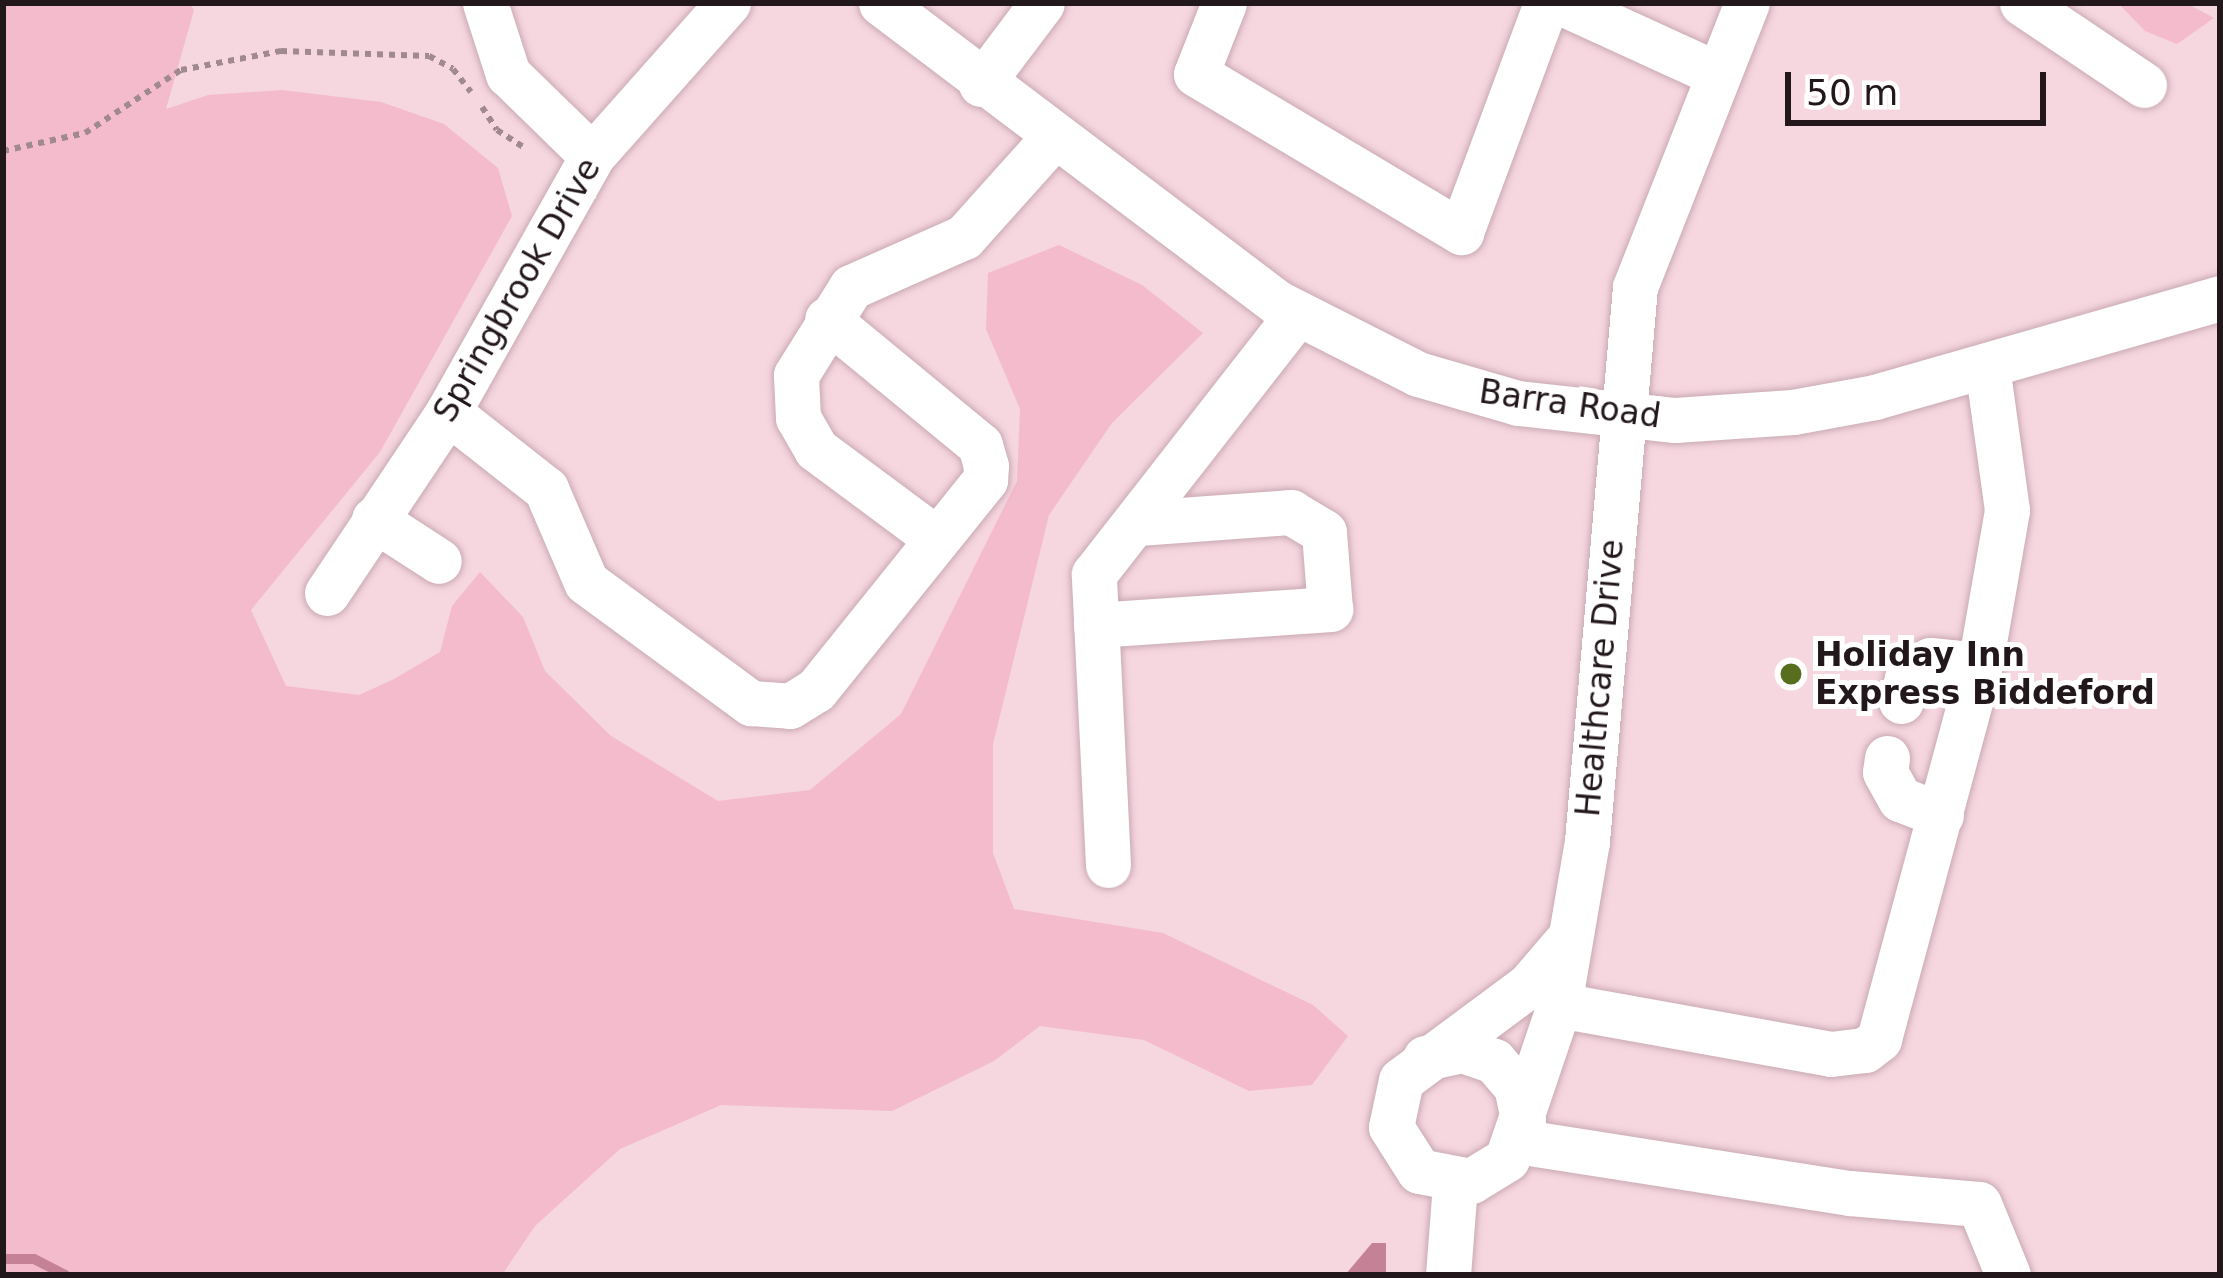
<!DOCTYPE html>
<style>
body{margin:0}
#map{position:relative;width:2223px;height:1278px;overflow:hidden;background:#f6d6df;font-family:"DejaVu Sans",sans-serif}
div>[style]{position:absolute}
.green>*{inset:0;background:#f3bbcc}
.water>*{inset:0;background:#c58297}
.stream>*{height:10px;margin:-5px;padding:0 5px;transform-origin:5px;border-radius:5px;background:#c58297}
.path>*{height:6px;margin-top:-3px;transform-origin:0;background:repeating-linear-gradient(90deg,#a18990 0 6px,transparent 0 12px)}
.roads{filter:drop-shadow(0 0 3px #c9aab3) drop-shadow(0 0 3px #c9aab3)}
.minor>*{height:45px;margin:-22.5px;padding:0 22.5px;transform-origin:22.5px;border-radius:22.5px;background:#fff}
.dots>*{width:33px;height:33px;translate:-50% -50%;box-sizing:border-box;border:6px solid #fff;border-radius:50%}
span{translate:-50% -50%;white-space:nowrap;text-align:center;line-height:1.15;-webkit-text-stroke:10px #fff;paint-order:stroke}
.street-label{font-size:33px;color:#22171a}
.poi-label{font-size:33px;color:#22171a;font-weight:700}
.left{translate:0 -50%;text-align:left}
.frame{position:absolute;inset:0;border:6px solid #22171a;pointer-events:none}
.scale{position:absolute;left:1785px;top:72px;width:261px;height:54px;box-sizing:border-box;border:6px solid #22171a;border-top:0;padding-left:15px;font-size:36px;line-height:42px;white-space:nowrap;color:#22171a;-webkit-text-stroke:9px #fff;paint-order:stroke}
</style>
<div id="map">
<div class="green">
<i style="clip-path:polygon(3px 3px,189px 3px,194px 10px,166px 109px,208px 95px,282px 90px,381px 102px,444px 124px,498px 168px,512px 216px,380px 452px,251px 610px,286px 686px,359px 695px,394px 679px,440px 652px,452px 606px,480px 572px,523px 617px,545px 671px,611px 736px,718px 801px,810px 790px,901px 714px,1017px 481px,1020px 409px,986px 329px,988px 273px,1059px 245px,1142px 285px,1203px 333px,1112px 423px,1049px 515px,993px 744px,993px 853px,1014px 909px,1163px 933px,1313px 1005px,1348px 1036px,1312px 1085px,1249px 1091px,1144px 1040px,1040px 1026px,994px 1061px,892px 1111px,721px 1105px,620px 1149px,535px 1226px,502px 1275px,3px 1275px)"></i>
<i style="clip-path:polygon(2118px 3px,2186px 3px,2214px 18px,2177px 44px,2145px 31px)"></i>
</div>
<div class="water">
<i style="clip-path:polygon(1372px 1243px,1386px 1243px,1386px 1275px,1345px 1275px)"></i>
</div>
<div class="stream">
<i style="left:3px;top:1259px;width:31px"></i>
<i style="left:34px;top:1259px;width:35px;rotate:27deg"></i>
</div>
<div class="path">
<i style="left:482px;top:107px;width:27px;rotate:57deg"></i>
<i style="left:497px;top:130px;width:31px;rotate:33deg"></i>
<i style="left:3px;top:151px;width:84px;rotate:-12.4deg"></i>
<i style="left:85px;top:133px;width:115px;rotate:-33.3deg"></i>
<i style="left:181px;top:70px;width:102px;rotate:-10.8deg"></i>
<i style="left:281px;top:51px;width:148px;rotate:1.9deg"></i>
<i style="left:429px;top:56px;width:27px;rotate:28deg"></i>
<i style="left:453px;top:69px;width:29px;rotate:52deg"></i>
</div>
<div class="roads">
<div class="minor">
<i style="left:485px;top:3px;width:75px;rotate:72.1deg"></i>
<i style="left:508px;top:74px;width:117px;rotate:44.3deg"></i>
<i style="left:881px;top:3px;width:498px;rotate:37.1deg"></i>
<i style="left:1278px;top:303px;width:157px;rotate:26.9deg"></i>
<i style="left:1418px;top:374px;width:104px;rotate:16.2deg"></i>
<i style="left:1518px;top:403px;width:158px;rotate:6.2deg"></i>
<i style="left:1675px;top:420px;width:118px;rotate:-3.9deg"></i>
<i style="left:1793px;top:412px;width:83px;rotate:-10.4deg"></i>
<i style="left:1875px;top:397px;width:359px;rotate:-16deg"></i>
<i style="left:1224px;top:3px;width:76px;rotate:111.5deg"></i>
<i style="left:1196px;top:74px;width:309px;rotate:30.8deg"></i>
<i style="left:1461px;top:232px;width:244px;rotate:-69.6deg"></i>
<i style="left:1562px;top:3px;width:170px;rotate:24.6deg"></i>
<i style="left:2022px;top:3px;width:147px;rotate:33.9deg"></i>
<i style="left:981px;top:84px;width:101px;rotate:-53deg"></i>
<i style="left:448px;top:412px;width:125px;rotate:38.2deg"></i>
<i style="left:546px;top:489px;width:101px;rotate:66.7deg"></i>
<i style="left:586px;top:582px;width:205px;rotate:36.3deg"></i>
<i style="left:751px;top:703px;width:39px;rotate:4deg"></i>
<i style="left:790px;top:706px;width:31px;rotate:-32deg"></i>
<i style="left:816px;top:690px;width:270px;rotate:-51.2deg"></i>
<i style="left:985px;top:480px;width:14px;rotate:-86deg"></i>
<i style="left:986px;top:466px;width:22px;rotate:-106deg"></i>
<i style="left:980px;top:445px;width:198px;rotate:-140.5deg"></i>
<i style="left:374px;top:519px;width:77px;rotate:32.9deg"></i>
<i style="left:937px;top:539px;width:151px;rotate:-143.4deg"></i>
<i style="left:816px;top:449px;width:36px;rotate:-120deg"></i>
<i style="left:798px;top:418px;width:43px;rotate:-92.7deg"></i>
<i style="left:796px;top:375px;width:104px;rotate:-58deg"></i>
<i style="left:851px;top:287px;width:124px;rotate:-23.9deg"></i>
<i style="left:964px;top:237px;width:132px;rotate:-48.1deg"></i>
<i style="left:327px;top:593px;width:218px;rotate:-56.2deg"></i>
<i style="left:448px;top:412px;width:294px;rotate:-60.6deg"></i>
<i style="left:592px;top:156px;width:205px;rotate:-48.4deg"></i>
<i style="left:1096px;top:625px;width:235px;rotate:-3.9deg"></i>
<i style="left:1330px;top:609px;width:77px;rotate:-94.5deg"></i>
<i style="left:1324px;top:532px;width:39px;rotate:-149deg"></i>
<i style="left:1291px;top:512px;width:155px;rotate:175.9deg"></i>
<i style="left:1901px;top:701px;width:24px;rotate:-75deg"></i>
<i style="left:1907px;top:678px;width:29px;rotate:-38deg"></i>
<i style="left:1930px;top:660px;width:50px;rotate:5.7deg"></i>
<i style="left:1887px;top:758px;width:14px;rotate:98deg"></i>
<i style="left:1885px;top:772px;width:31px;rotate:61deg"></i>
<i style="left:1900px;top:799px;width:44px;rotate:21.3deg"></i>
<i style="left:1108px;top:865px;width:291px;rotate:-92.8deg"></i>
<i style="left:1094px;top:574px;width:328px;rotate:-52deg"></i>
<i style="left:1570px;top:937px;width:63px;rotate:130.5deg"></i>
<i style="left:1529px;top:985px;width:159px;rotate:143.4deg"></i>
<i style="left:1401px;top:1080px;width:48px;rotate:102deg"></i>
<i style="left:1391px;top:1127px;width:52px;rotate:57.5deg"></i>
<i style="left:1419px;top:1171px;width:53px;rotate:10.9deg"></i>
<i style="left:1471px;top:1181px;width:42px;rotate:-31.4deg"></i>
<i style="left:1507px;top:1159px;width:163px;rotate:-71.3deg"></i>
<i style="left:1559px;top:1005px;width:166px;rotate:-80.3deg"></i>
<i style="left:1587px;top:841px;width:556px;rotate:-85.05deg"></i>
<i style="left:1635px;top:287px;width:305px;rotate:-68.5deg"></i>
<i style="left:1559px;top:1005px;width:276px;rotate:10.2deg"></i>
<i style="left:1831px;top:1054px;width:34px;rotate:-7deg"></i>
<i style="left:1865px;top:1050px;width:18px;rotate:-38deg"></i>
<i style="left:1879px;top:1039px;width:387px;rotate:-74.9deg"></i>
<i style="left:1980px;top:665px;width:157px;rotate:-80.1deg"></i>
<i style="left:2007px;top:510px;width:145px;rotate:-97.9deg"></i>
<i style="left:1425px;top:1058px;width:38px;rotate:-12deg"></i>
<i style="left:1462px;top:1050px;width:34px;rotate:19deg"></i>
<i style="left:1494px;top:1061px;width:33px;rotate:49deg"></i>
<i style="left:1516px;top:1086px;width:34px;rotate:78deg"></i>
<i style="left:1517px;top:1141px;width:337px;rotate:8.9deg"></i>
<i style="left:1850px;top:1193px;width:129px;rotate:4.9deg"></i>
<i style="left:1979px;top:1204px;width:77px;rotate:67.8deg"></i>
<i style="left:1448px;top:1275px;width:92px;rotate:-85.6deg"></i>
</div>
</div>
<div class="dots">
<i style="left:1791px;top:674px;background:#576e1f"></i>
</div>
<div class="street-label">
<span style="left:517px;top:290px;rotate:-60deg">Springbrook Drive</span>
<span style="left:1570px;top:404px;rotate:8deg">Barra Road</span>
<span style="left:1600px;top:678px;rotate:-85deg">Healthcare Drive</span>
</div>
<div class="poi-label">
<span class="left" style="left:1815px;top:674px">Holiday Inn<br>Express Biddeford</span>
</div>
<div class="frame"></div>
<div class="scale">50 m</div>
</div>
